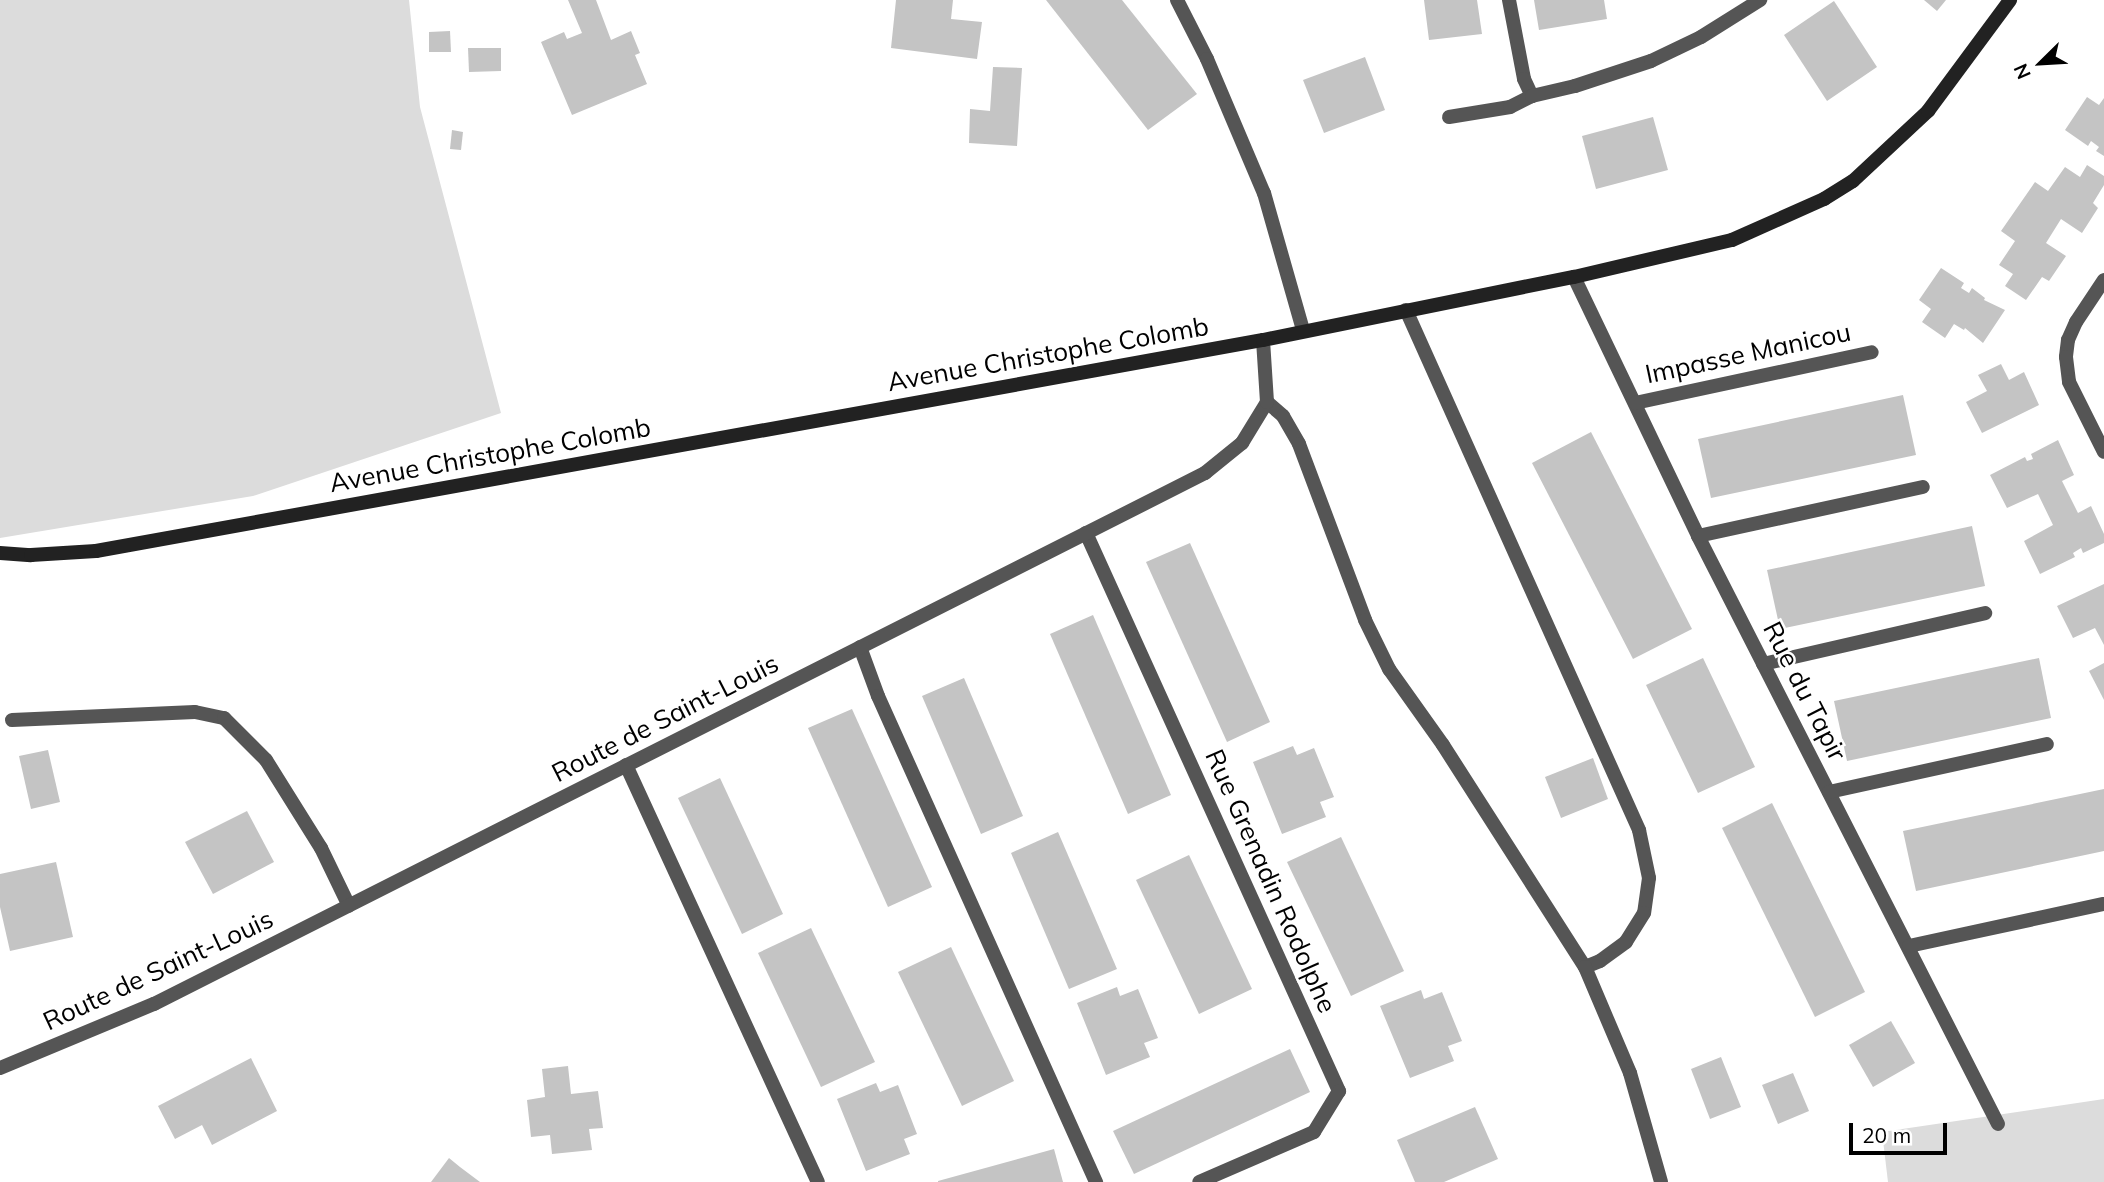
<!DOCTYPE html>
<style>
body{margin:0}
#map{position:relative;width:2104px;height:1182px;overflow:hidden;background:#fff;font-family:Mulish,sans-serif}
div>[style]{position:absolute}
.green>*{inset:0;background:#dcdcdc}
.building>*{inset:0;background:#c4c4c4}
.lane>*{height:14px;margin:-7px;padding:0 7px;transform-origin:7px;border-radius:7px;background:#555}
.street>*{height:14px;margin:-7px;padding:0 7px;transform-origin:7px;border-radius:7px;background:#555}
.secondary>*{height:14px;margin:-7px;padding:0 7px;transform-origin:7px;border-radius:7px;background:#222}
span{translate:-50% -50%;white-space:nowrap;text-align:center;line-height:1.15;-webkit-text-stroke:5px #fff;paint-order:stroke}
.street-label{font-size:26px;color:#000}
.north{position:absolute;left:2006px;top:28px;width:70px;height:70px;-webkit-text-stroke:5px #fff;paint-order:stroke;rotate:246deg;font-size:19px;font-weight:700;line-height:28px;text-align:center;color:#000}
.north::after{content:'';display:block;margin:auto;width:24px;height:32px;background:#000;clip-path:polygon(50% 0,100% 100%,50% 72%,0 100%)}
.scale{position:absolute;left:1849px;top:1123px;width:98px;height:32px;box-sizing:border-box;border:4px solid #000;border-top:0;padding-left:9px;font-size:21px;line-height:24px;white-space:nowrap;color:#000;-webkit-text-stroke:5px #fff;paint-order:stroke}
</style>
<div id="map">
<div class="green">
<i style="clip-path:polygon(0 0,409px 0,420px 107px,501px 413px,253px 496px,0 538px)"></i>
<i style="clip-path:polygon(2104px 1099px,2104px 1182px,1888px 1182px,1882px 1132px)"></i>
</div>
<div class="building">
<i style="clip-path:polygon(568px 0,596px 0,611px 40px,631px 31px,640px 53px,635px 55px,647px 84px,572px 115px,541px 42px,564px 32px,567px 39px,582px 33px)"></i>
<i style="clip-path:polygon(896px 0,953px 0,951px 19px,982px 22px,977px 59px,891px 48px)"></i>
<i style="clip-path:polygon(1046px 0,1122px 0,1197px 94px,1148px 130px)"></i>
<i style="clip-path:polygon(1424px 0,1477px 0,1482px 34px,1429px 40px)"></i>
<i style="clip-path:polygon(1534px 0,1604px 0,1607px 19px,1539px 30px)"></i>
<i style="clip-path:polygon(1924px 0,1946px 0,1937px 11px)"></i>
<i style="clip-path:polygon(1834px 1px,1877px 67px,1827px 101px,1784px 35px)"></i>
<i style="clip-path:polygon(450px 31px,451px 52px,429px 52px,429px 32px)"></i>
<i style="clip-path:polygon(468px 48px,501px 48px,501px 71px,469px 72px)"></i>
<i style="clip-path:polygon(1365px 57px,1385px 110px,1324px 133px,1303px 80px)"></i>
<i style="clip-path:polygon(993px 67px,1022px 68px,1017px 146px,969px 143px,970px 109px,990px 111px)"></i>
<i style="clip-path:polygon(2087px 97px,2099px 105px,2104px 98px,2104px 156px,2096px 151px,2099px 147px,2091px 141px,2088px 146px,2065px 130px)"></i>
<i style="clip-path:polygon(1653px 117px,1668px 170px,1596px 189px,1582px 136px)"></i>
<i style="clip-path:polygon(452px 130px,463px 132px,461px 150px,450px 149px)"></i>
<i style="clip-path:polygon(2087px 165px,2104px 176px,2104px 185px,2093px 203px,2098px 208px,2082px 233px,2061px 219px,2046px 243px,2066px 256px,2049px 281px,2042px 277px,2026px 300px,2005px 286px,2013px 274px,1999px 265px,2015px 241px,2001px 231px,2035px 182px,2048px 191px,2065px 167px,2080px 177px)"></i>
<i style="clip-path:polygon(1941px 268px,1964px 283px,1961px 288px,1969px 293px,1972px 288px,1985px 298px,1984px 300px,2005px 310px,1983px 343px,1965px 328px,1964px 330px,1954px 324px,1945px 338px,1922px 322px,1931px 309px,1919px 300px)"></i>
<i style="clip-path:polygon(2001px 364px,2009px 380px,2024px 372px,2039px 405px,1982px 433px,1966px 402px,1987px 391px,1978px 375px)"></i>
<i style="clip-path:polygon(1903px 395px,1916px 455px,1711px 498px,1698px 439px)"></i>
<i style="clip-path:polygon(1591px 432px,1692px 629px,1633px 659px,1532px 463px)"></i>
<i style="clip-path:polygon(2058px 440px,2074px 475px,2062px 481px,2078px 513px,2091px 506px,2104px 534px,2104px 543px,2083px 553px,2081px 548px,2073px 553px,2075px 557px,2040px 574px,2024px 541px,2053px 525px,2038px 494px,2007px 508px,1990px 475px,2025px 457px,2027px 461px,2033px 459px,2031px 454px)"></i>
<i style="clip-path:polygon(1972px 526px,1985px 586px,1780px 629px,1767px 570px)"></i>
<i style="clip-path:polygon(1190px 543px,1270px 722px,1227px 742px,1146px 562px)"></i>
<i style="clip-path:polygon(2104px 584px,2104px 645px,2095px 628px,2073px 638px,2057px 606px)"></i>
<i style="clip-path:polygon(1093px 615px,1171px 795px,1128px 814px,1050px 634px)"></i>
<i style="clip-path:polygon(1703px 658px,1755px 767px,1698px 793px,1646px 685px)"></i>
<i style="clip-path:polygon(2039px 658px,2051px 718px,1847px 761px,1834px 701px)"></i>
<i style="clip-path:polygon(2104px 663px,2104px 700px,2089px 671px)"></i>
<i style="clip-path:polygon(964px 678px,1023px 816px,981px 834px,922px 696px)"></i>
<i style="clip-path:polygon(852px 709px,932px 887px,888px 907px,808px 728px)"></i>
<i style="clip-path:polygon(1293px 746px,1297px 755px,1314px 748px,1334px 797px,1320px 802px,1326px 817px,1282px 834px,1253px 762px)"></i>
<i style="clip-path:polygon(48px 750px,60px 802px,31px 809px,19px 756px)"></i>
<i style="clip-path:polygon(1593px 758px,1608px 799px,1561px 818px,1545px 777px)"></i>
<i style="clip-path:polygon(720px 778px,783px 914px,742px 934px,678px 798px)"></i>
<i style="clip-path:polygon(2104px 789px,2104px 851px,1916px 891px,1903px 831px)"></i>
<i style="clip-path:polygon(1772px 803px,1865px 992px,1815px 1017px,1722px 828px)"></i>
<i style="clip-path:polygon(247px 811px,274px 862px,213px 894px,185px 842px)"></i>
<i style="clip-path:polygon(1058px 832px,1117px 969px,1069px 989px,1011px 853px)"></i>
<i style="clip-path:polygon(1341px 837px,1404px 971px,1351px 996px,1287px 862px)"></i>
<i style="clip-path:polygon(1189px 855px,1252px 989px,1199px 1014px,1136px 880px)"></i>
<i style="clip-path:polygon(56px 862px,73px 937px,10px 951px,0 907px,0 874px)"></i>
<i style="clip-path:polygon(811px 928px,875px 1062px,821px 1087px,758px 953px)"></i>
<i style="clip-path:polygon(951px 947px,1014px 1081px,962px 1106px,898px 972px)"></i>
<i style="clip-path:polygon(1117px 987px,1120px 996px,1138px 989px,1158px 1038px,1144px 1043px,1150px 1057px,1106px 1075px,1077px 1003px)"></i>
<i style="clip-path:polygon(1421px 990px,1424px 999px,1442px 992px,1462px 1041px,1448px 1046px,1454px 1061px,1410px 1078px,1380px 1006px)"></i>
<i style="clip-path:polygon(1891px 1021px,1915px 1063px,1873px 1087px,1849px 1045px)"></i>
<i style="clip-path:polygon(1290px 1049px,1310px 1092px,1134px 1174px,1113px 1131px)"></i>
<i style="clip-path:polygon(1721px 1057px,1741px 1107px,1710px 1119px,1691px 1069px)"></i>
<i style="clip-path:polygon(251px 1058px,277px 1111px,212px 1145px,202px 1125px,175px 1139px,158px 1106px)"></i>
<i style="clip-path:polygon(568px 1066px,571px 1094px,598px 1091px,603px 1128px,589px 1129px,592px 1150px,552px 1154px,550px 1135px,531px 1137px,527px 1100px,545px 1097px,542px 1069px)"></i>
<i style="clip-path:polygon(1793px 1073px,1809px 1111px,1778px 1124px,1762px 1085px)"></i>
<i style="clip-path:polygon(876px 1083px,880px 1092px,898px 1085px,917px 1134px,904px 1139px,910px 1154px,866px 1171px,837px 1099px)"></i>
<i style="clip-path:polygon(1475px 1107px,1498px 1159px,1444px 1182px,1415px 1182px,1397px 1140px)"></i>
<i style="clip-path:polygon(1054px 1149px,1063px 1182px,938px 1182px,938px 1181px)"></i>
<i style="clip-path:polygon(449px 1158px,460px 1167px,480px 1182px,431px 1182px)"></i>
</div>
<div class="lane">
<i style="left:1406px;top:310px;width:570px;rotate:65.86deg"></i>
<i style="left:1639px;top:830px;width:49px;rotate:78.2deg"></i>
<i style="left:1649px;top:878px;width:35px;rotate:98deg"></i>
<i style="left:1644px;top:913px;width:34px;rotate:122deg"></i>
<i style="left:1626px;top:942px;width:32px;rotate:144deg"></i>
<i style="left:1600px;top:961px;width:16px;rotate:158deg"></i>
<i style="left:1267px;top:402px;width:21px;rotate:41deg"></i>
<i style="left:1283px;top:416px;width:32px;rotate:60deg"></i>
<i style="left:1299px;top:444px;width:188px;rotate:69.4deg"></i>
<i style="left:1365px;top:620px;width:55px;rotate:63.9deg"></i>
<i style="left:1389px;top:669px;width:93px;rotate:54.6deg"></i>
<i style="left:1443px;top:745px;width:264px;rotate:57.4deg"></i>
<i style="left:1585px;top:967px;width:115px;rotate:67deg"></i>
<i style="left:1630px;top:1073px;width:113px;rotate:74.1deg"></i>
</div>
<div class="street">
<i style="left:1177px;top:0;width:66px;rotate:63deg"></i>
<i style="left:1207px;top:59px;width:146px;rotate:67deg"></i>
<i style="left:1264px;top:193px;width:142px;rotate:74.1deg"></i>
<i style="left:1509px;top:0;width:80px;rotate:79.2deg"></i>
<i style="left:1524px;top:79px;width:19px;rotate:65deg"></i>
<i style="left:1449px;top:117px;width:62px;rotate:-9.3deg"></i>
<i style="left:1510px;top:107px;width:25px;rotate:-27deg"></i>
<i style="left:1532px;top:96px;width:44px;rotate:-13.1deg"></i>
<i style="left:1575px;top:86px;width:80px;rotate:-18.2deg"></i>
<i style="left:1651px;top:61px;width:55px;rotate:-25.6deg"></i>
<i style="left:1701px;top:37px;width:70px;rotate:-32.1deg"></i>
<i style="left:1574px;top:277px;width:287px;rotate:64.4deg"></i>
<i style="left:1698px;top:536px;width:660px;rotate:62.97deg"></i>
<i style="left:2104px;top:280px;width:50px;rotate:123.7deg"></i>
<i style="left:2076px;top:322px;width:20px;rotate:114deg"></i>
<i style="left:2068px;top:340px;width:17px;rotate:97deg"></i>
<i style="left:2066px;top:357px;width:25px;rotate:83deg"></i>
<i style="left:2069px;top:382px;width:78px;rotate:63.4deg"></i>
<i style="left:1635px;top:403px;width:242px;rotate:-12.1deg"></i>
<i style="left:1086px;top:533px;width:613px;rotate:65.61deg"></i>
<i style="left:1339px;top:1091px;width:48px;rotate:121.4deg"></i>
<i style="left:1314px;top:1132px;width:125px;rotate:156.5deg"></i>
<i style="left:1698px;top:536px;width:230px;rotate:-12.3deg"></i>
<i style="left:860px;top:647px;width:52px;rotate:69.8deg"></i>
<i style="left:878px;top:696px;width:533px;rotate:65.84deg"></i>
<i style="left:1763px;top:664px;width:228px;rotate:-12.9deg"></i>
<i style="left:12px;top:720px;width:183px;rotate:-2.5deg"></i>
<i style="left:195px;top:712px;width:30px;rotate:12deg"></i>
<i style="left:224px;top:718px;width:59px;rotate:45deg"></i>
<i style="left:266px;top:760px;width:104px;rotate:58deg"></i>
<i style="left:321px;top:848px;width:64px;rotate:64.2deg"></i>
<i style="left:626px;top:765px;width:459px;rotate:65.3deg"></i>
<i style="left:1829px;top:792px;width:223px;rotate:-12.4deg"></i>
<i style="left:1909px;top:946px;width:199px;rotate:-12.2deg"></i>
<i style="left:0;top:1068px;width:167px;rotate:-22.6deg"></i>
<i style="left:154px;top:1004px;width:1178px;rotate:-26.8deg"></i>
<i style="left:1205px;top:473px;width:48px;rotate:-39deg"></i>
<i style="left:1242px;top:443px;width:48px;rotate:-58.6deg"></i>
<i style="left:1267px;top:402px;width:62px;rotate:-93.7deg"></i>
</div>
<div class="secondary">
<i style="left:0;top:553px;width:31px;rotate:4deg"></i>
<i style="left:31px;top:555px;width:65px;rotate:-3.5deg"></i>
<i style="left:96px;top:551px;width:1186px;rotate:-10.25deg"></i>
<i style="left:1263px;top:340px;width:317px;rotate:-11.5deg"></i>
<i style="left:1574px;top:277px;width:162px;rotate:-13.2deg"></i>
<i style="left:1732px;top:240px;width:101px;rotate:-24deg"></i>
<i style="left:1824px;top:199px;width:34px;rotate:-32deg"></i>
<i style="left:1853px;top:181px;width:103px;rotate:-43deg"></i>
<i style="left:1928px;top:111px;width:138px;rotate:-53.5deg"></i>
</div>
<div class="street-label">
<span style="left:1748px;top:353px;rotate:-12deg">Impasse Manicou</span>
<span style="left:1048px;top:354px;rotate:-10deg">Avenue Christophe Colomb</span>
<span style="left:490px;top:455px;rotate:-10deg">Avenue Christophe Colomb</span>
<span style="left:1805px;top:691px;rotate:63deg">Rue du Tapir</span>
<span style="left:665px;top:718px;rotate:-27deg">Route de Saint-Louis</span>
<span style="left:1271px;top:881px;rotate:66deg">Rue Grenadin Rodolphe</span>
<span style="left:158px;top:970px;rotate:-25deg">Route de Saint-Louis</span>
</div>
<div class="north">N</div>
<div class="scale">20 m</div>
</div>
